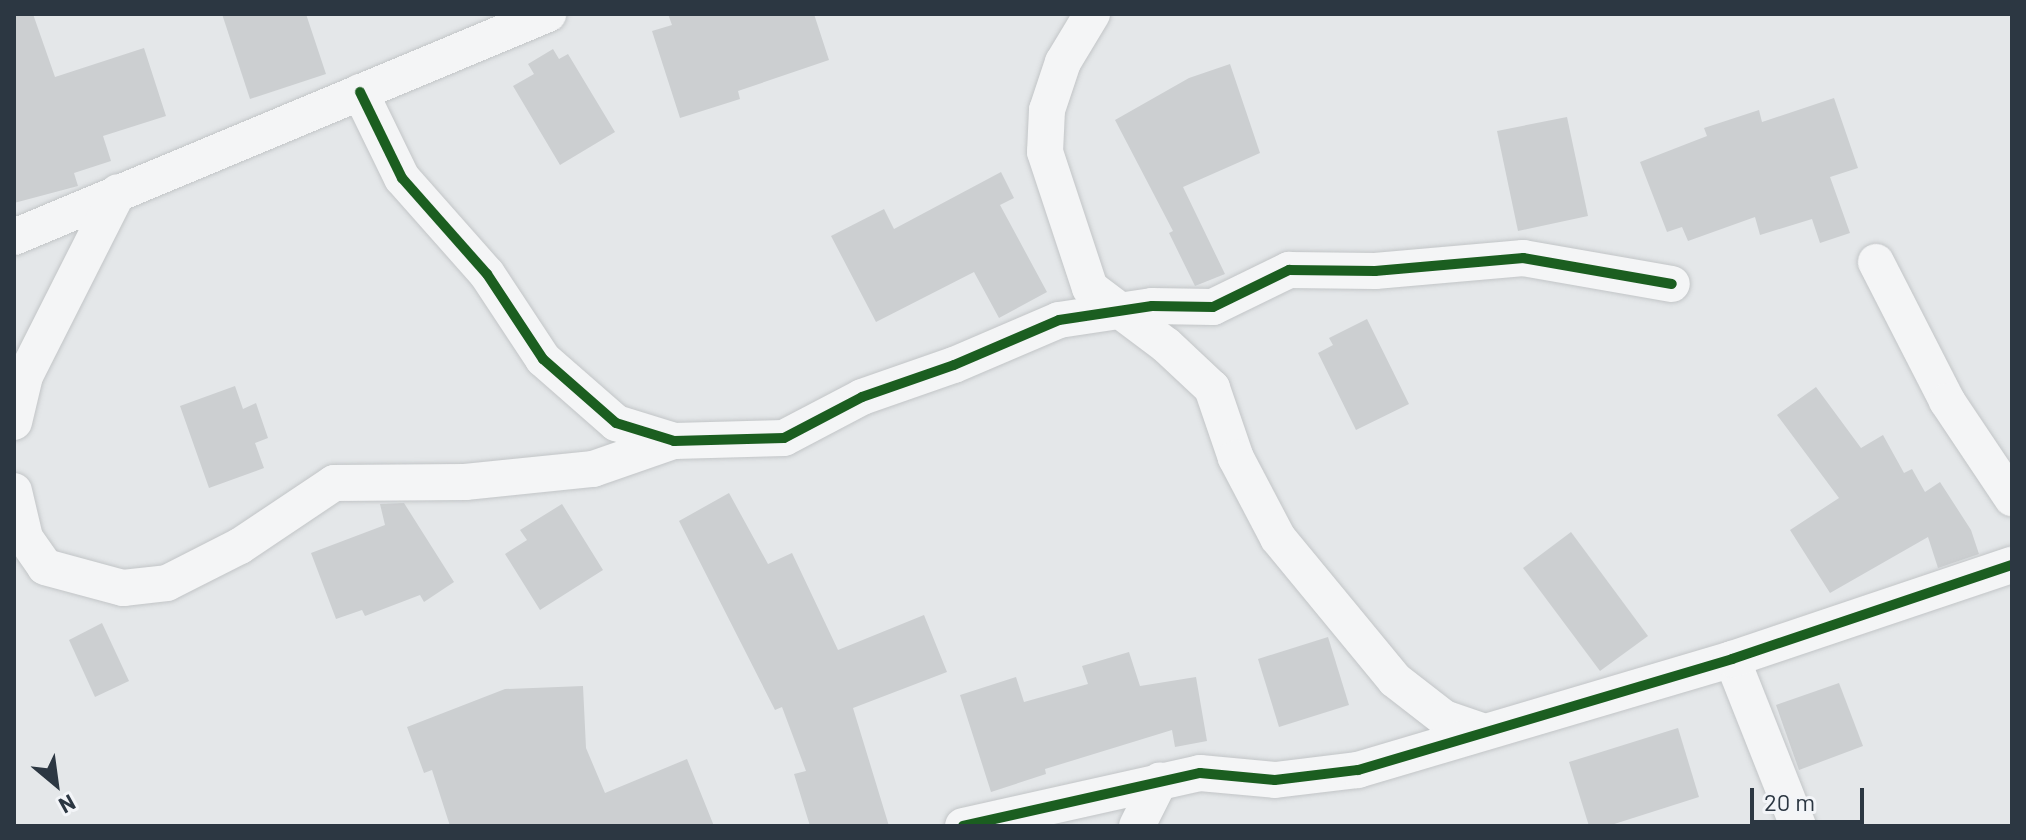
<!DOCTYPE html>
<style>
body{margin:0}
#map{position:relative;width:2026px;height:840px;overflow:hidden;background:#e4e7e9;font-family:Barlow,sans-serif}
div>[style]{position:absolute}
.building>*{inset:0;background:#cccfd1}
.roads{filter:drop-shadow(0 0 2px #c2c5c7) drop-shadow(0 0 2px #c2c5c7)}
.minor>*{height:36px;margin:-18px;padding:0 18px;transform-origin:18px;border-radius:18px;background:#f4f5f6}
.cycleway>*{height:10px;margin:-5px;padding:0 5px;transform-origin:5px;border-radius:5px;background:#1b5e20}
span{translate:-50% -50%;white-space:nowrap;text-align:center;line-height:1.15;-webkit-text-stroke:7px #f3f5f8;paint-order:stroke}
.frame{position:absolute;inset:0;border:16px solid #2c3742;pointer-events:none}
.north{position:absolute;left:16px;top:744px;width:80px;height:80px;-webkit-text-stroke:6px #f3f5f8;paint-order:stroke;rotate:151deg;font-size:22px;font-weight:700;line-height:32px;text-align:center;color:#2c3742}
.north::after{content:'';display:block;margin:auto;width:28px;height:36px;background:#2c3742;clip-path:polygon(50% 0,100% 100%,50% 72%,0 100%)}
.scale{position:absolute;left:1750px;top:788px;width:114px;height:36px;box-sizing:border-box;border:4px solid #2c3742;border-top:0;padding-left:10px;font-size:24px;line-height:28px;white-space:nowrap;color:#2c3742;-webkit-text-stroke:6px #f3f5f8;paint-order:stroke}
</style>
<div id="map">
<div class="building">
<i style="clip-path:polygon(14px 14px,33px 14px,55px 77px,144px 48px,166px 116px,103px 136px,111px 161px,74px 173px,78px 186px,14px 203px)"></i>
<i style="clip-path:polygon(222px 14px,306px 14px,326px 74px,250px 99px)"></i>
<i style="clip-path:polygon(668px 14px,814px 14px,829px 60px,738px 91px,740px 99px,680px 118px,652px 31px,672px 25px)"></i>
<i style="clip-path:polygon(553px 49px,559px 59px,568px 54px,615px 132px,560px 165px,513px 86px,534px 74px,528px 64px)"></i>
<i style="clip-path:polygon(1230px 64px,1260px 153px,1183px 187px,1225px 274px,1195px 286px,1169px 233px,1173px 231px,1115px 120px,1189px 78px)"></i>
<i style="clip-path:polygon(1834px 98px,1858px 168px,1830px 177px,1850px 233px,1820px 243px,1812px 219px,1760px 235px,1755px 217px,1688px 241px,1682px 227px,1667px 232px,1640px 162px,1707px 136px,1704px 128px,1759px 110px,1762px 122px)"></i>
<i style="clip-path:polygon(1567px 117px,1588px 216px,1518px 231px,1497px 131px)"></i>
<i style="clip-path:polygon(1001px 172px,1014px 198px,1000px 205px,1047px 292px,999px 318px,974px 272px,876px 322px,831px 236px,884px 209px,894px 229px)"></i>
<i style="clip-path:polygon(1367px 319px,1409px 404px,1356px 430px,1318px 353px,1333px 345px,1329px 338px)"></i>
<i style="clip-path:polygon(235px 386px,243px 409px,256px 403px,268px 438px,255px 443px,264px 468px,209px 488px,180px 406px)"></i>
<i style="clip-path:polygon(1816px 387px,1861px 448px,1883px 435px,1904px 473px,1912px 469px,1925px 492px,1940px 482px,1971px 530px,1979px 554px,1938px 568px,1928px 537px,1830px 593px,1790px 530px,1839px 498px,1777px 415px)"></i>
<i style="clip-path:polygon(729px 493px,768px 564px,792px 553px,838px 650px,924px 615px,947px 672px,853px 708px,889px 826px,810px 826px,794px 774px,806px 771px,782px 707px,775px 710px,679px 521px)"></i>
<i style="clip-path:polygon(404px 503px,454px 582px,424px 602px,420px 595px,365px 616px,362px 610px,336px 619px,311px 553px,385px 525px,380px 504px)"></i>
<i style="clip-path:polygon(562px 504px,603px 570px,540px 610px,505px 554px,527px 540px,520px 530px)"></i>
<i style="clip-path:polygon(1571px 532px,1648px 636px,1600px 671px,1523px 568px)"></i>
<i style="clip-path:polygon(102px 623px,129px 681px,95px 697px,69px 640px)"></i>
<i style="clip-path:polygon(1328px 637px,1349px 705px,1279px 727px,1258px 659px)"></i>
<i style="clip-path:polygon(1129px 652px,1140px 686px,1196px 677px,1207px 741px,1175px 747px,1172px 730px,1045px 769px,1046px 774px,991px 792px,960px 695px,1016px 677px,1024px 702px,1088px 684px,1082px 666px)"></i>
<i style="clip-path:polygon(1839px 683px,1863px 746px,1799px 770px,1776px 705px)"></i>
<i style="clip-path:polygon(583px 686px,586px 748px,605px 793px,687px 759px,714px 826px,450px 826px,432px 770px,424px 773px,407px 727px,505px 689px)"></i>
<i style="clip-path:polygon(1678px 728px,1699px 797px,1608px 826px,1589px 826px,1569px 762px)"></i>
</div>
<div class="roads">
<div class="minor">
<i style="left:1092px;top:14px;width:56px;rotate:121.1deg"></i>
<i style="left:1063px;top:62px;width:51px;rotate:108.4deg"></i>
<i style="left:1047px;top:110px;width:42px;rotate:92.7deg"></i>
<i style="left:1045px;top:152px;width:143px;rotate:71.7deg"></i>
<i style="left:1090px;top:288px;width:95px;rotate:36.9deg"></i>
<i style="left:1166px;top:345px;width:63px;rotate:43.1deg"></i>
<i style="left:1212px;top:388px;width:74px;rotate:71.1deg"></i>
<i style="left:1236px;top:458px;width:90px;rotate:62.3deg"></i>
<i style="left:1278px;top:538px;width:184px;rotate:50.5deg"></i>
<i style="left:1395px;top:680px;width:62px;rotate:37.8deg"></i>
<i style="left:1444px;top:718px;width:43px;rotate:18.9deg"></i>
<i style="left:360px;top:92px;width:96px;rotate:64deg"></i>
<i style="left:402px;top:178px;width:128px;rotate:48.5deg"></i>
<i style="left:487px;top:274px;width:102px;rotate:56.6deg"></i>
<i style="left:543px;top:359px;width:97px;rotate:41.2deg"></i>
<i style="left:616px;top:423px;width:61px;rotate:17.2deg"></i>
<i style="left:674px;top:441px;width:110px;rotate:-1.6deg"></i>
<i style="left:784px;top:438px;width:88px;rotate:-27.7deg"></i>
<i style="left:862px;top:397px;width:97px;rotate:-19.2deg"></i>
<i style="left:954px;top:365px;width:114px;rotate:-23.2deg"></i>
<i style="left:1059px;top:320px;width:94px;rotate:-8.6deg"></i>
<i style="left:1152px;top:306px;width:61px;rotate:0.9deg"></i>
<i style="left:1213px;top:307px;width:85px;rotate:-26deg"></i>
<i style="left:1289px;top:270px;width:86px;rotate:0.7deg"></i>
<i style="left:1375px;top:271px;width:149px;rotate:-5deg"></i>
<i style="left:1523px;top:258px;width:151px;rotate:9.9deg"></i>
<i style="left:14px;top:237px;width:579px;rotate:-22.67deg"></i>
<i style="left:1876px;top:262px;width:156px;rotate:62.9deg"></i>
<i style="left:1947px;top:401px;width:117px;rotate:56.2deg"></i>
<i style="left:14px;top:422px;width:47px;rotate:-76.6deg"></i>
<i style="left:25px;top:376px;width:206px;rotate:-63.2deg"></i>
<i style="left:14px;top:491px;width:48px;rotate:76.8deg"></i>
<i style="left:25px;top:538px;width:35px;rotate:55deg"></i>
<i style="left:45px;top:567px;width:81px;rotate:15.1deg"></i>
<i style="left:123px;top:588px;width:44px;rotate:-6.5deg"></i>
<i style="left:167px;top:583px;width:82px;rotate:-26.9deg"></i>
<i style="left:240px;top:546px;width:113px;rotate:-33.8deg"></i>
<i style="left:334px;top:483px;width:131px;rotate:-0.4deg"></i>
<i style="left:465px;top:482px;width:129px;rotate:-5.8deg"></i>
<i style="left:593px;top:469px;width:86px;rotate:-19.1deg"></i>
<i style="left:1732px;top:659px;width:180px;rotate:68.4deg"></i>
<i style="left:963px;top:826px;width:243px;rotate:-12.6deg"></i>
<i style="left:1200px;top:773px;width:75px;rotate:5.3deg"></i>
<i style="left:1275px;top:780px;width:84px;rotate:-6.9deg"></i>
<i style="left:1358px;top:770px;width:390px;rotate:-16.5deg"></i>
<i style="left:1732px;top:659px;width:295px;rotate:-18.6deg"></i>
<i style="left:1137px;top:826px;width:51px;rotate:-63.4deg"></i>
</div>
</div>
<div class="cycleway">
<i style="left:360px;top:92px;width:96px;rotate:64deg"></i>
<i style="left:402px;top:178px;width:128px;rotate:48.5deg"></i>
<i style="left:487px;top:274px;width:102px;rotate:56.6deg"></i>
<i style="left:543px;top:359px;width:97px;rotate:41.2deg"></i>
<i style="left:616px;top:423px;width:61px;rotate:17.2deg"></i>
<i style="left:674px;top:441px;width:110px;rotate:-1.6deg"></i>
<i style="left:784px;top:438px;width:88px;rotate:-27.7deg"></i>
<i style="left:862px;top:397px;width:97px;rotate:-19.2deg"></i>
<i style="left:954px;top:365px;width:114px;rotate:-23.2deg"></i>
<i style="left:1059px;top:320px;width:94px;rotate:-8.6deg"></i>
<i style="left:1152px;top:306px;width:61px;rotate:0.9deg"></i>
<i style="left:1213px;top:307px;width:85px;rotate:-26deg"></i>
<i style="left:1289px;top:270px;width:86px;rotate:0.7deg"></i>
<i style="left:1375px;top:271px;width:149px;rotate:-5deg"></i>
<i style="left:1523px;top:258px;width:151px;rotate:9.9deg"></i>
<i style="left:963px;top:826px;width:243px;rotate:-12.6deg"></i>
<i style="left:1200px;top:773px;width:75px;rotate:5.3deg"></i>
<i style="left:1275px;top:780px;width:84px;rotate:-6.9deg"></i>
<i style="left:1358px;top:770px;width:390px;rotate:-16.5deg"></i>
<i style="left:1732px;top:659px;width:295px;rotate:-18.6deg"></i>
</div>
<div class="frame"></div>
<div class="north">N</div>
<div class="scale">20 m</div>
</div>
